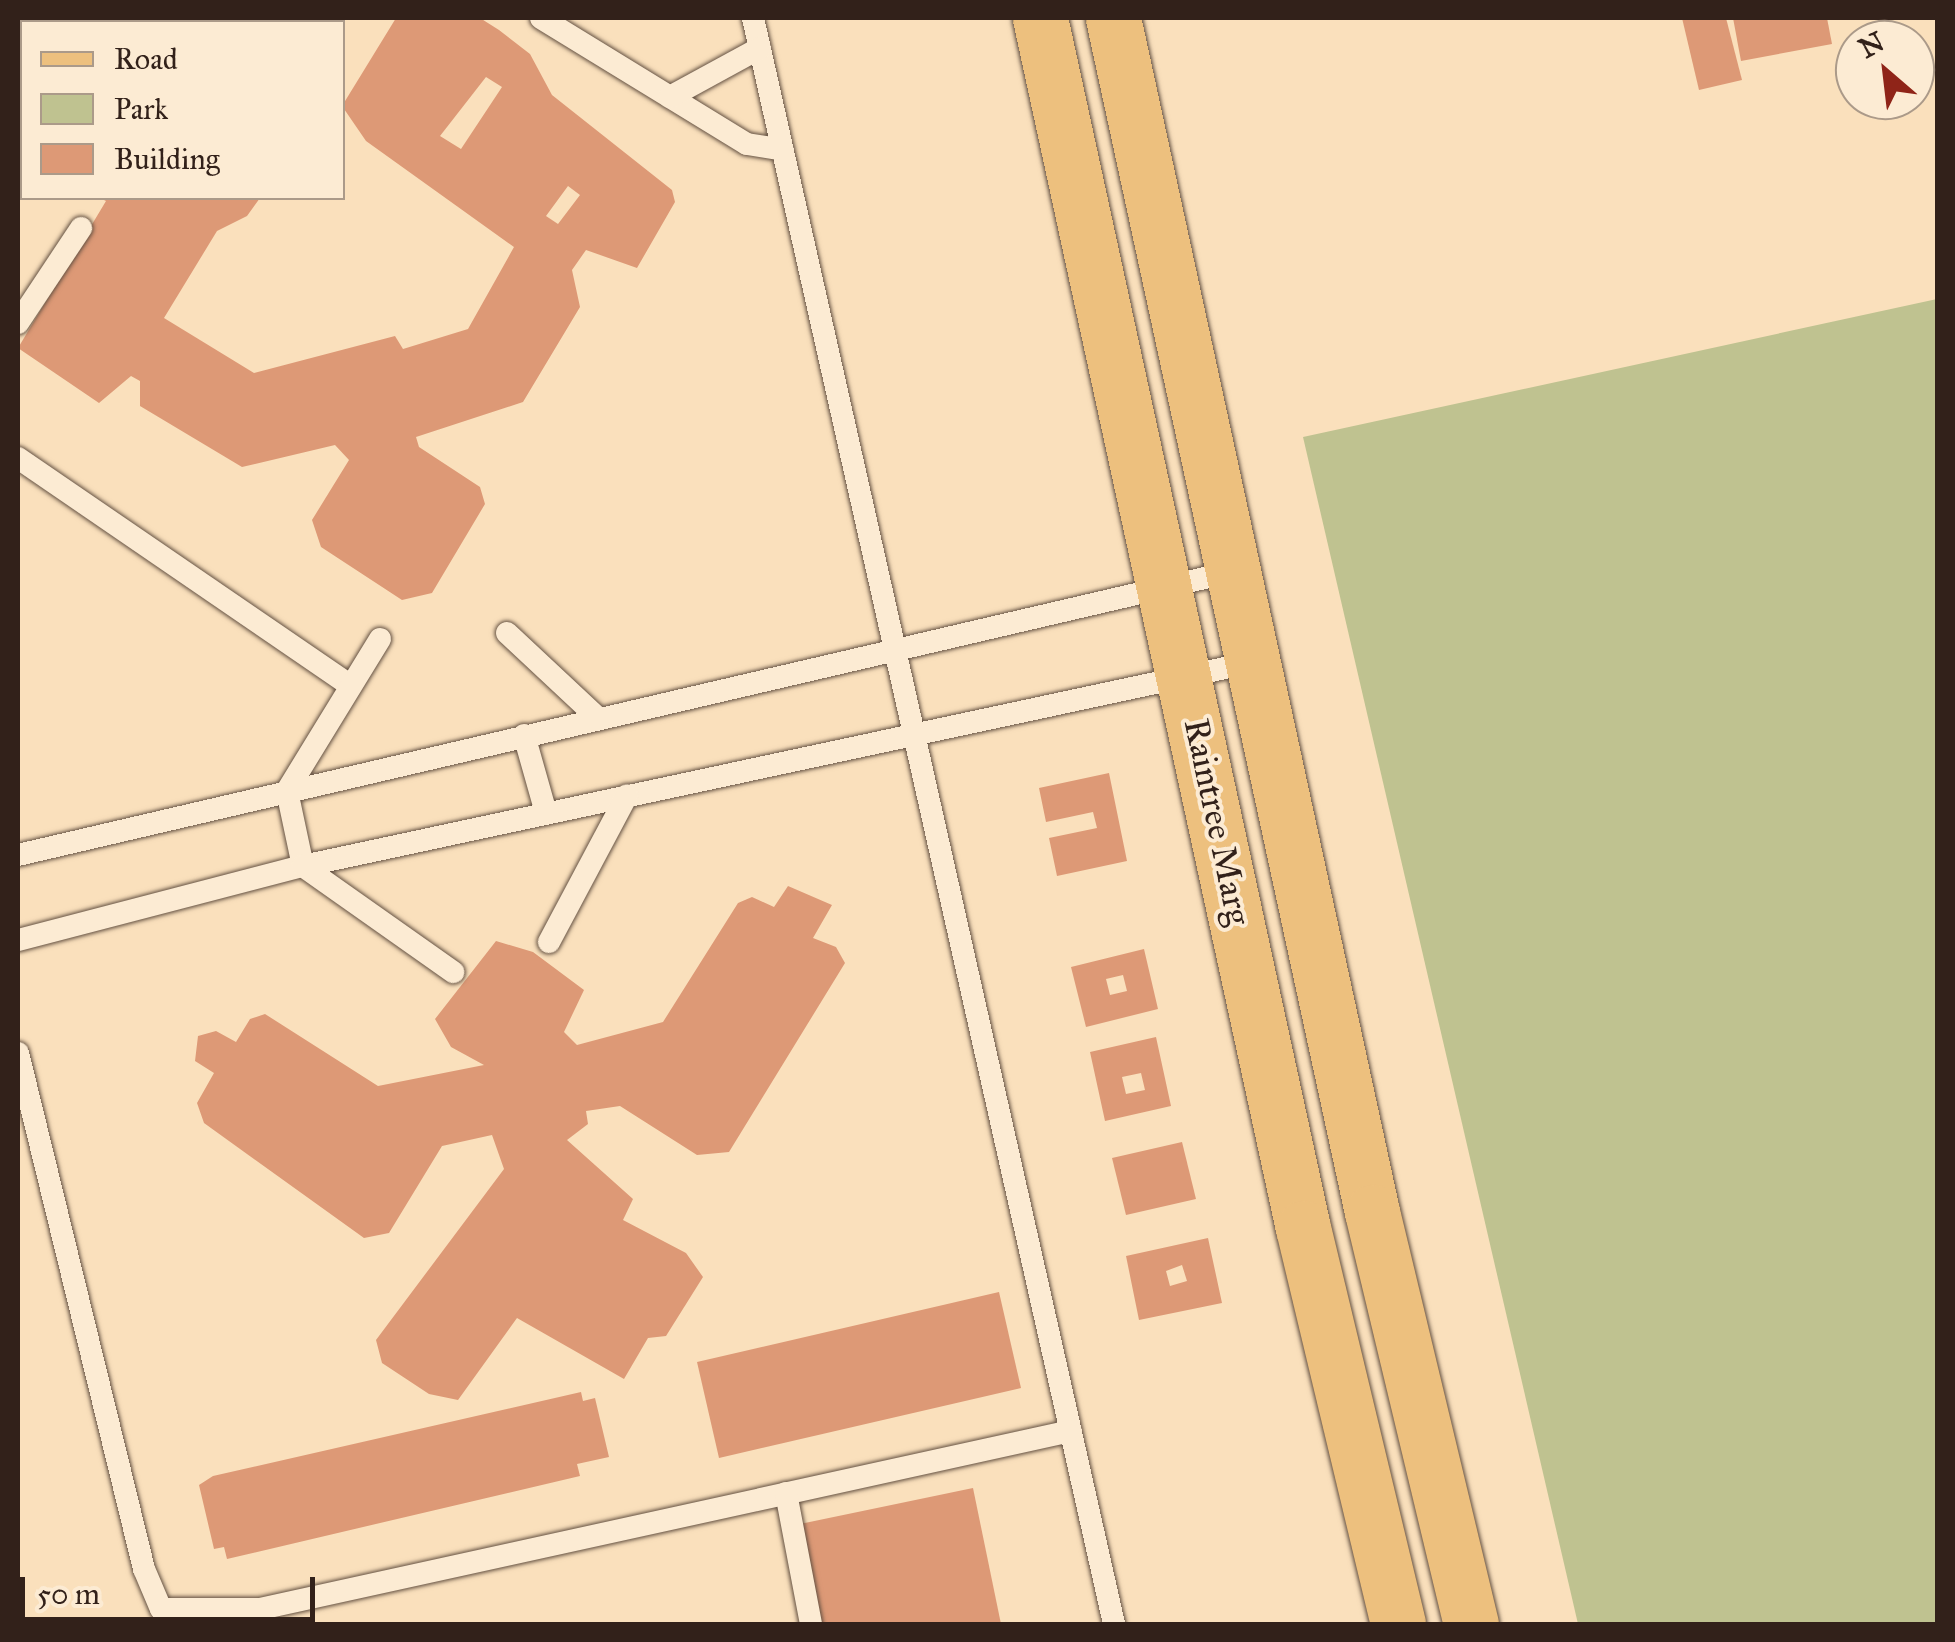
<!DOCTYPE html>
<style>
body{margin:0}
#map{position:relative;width:1955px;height:1642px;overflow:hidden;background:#fae0bc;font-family:"IM FELL Great Primer",serif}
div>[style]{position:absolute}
.green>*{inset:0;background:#bfc290}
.building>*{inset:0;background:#dd9976}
.roads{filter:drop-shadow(0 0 2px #645142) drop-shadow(0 0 2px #645142)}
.lane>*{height:22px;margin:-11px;padding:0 11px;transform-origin:11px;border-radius:11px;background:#fcebd3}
.primary>*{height:55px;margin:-27.5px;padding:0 27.5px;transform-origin:27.5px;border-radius:27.5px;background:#edc07e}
span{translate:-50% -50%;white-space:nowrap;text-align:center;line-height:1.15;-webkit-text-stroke:8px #fcebd3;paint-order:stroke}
.street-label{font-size:35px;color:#32211a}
.frame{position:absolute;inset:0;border:20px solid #32211a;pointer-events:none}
.legend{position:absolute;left:20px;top:20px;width:325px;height:180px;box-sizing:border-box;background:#fcebd3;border:2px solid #ab9a89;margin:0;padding:12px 18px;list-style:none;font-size:30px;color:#32211a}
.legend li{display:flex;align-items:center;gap:20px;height:50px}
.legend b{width:50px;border:2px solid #ab9a89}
.north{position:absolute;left:1835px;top:20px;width:100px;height:100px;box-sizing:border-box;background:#fcebd3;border:2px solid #ab9a89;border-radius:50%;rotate:332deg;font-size:28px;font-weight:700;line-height:40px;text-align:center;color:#32211a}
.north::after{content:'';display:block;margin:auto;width:35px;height:45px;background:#8f2418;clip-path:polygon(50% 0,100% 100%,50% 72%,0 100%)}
.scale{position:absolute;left:20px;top:1577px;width:295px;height:45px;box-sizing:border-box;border:5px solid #32211a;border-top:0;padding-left:12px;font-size:30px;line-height:35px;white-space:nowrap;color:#32211a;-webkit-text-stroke:8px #fcebd3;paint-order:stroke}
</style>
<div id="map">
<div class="green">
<i style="clip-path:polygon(1937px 299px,1937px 1624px,1578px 1624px,1303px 437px)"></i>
</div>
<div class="building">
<i style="clip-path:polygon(evenodd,396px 18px,480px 18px,499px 30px,530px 54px,552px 95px,672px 190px,675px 202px,637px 268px,586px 250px,572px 270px,580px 307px,523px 402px,416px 437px,419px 447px,480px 487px,485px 504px,432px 593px,402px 600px,321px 547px,312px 520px,349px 460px,335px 445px,242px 467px,140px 406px,140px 381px,131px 376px,99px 403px,18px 348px,106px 201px,100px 198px,260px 198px,247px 216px,217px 231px,164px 318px,254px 373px,395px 336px,403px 349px,468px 329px,514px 247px,366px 141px,342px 106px,396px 18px,486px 77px,502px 87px,461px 149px,440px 136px,486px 77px,396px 18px,568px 186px,580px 195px,558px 224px,546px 216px,568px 186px)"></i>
<i style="clip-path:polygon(1682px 18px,1726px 18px,1742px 80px,1699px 90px)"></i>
<i style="clip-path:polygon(1733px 18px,1827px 18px,1832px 44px,1741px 61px)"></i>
<i style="clip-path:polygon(1109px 773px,1127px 861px,1057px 876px,1049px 838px,1097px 828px,1093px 812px,1046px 822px,1039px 788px)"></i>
<i style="clip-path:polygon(788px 886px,832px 905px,813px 938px,836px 947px,845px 963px,729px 1152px,697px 1155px,620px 1106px,586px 1111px,588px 1124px,567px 1140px,633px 1199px,623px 1220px,686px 1253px,703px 1277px,666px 1336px,648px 1338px,624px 1379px,517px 1318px,458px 1400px,429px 1394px,382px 1363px,376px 1340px,504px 1169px,492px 1135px,442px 1146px,389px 1233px,364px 1238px,204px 1123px,197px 1103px,214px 1073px,195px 1061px,198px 1036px,216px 1031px,236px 1042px,250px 1019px,265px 1014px,378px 1086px,484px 1065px,451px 1047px,435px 1019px,496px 941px,533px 952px,584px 990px,564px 1032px,577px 1045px,663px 1022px,738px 903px,752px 897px,774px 907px)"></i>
<i style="clip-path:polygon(evenodd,1144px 949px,1158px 1009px,1086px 1027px,1071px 967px,1144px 949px,1123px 975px,1127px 991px,1110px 995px,1106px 979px,1123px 975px)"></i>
<i style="clip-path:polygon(evenodd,1156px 1037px,1171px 1106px,1105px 1121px,1090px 1052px,1156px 1037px,1141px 1073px,1145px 1090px,1126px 1094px,1122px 1077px,1141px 1073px)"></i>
<i style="clip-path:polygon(1182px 1142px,1196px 1199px,1126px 1215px,1112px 1158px)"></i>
<i style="clip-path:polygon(evenodd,1208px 1238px,1222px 1303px,1139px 1320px,1126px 1256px,1208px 1238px,1182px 1265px,1187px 1281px,1170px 1286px,1166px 1271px,1182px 1265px)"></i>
<i style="clip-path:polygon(999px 1292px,1021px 1388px,719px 1458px,697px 1362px)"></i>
<i style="clip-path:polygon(581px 1392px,583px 1401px,595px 1398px,609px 1457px,577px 1464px,580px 1476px,227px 1559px,224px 1547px,214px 1549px,199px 1485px,213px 1476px)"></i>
<i style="clip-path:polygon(973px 1488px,1001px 1624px,821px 1624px,800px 1524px)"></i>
</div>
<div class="roads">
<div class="lane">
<i style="left:541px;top:18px;width:241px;rotate:31.5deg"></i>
<i style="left:747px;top:144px;width:36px;rotate:9deg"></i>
<i style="left:753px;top:18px;width:1646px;rotate:77.33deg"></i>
<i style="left:670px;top:97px;width:102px;rotate:-28.6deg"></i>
<i style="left:18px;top:323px;width:114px;rotate:-56.4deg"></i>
<i style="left:18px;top:458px;width:399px;rotate:34.4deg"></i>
<i style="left:507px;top:633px;width:126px;rotate:43.1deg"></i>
<i style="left:380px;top:639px;width:178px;rotate:121.5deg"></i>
<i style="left:287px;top:791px;width:77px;rotate:78deg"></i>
<i style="left:303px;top:866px;width:184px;rotate:35.2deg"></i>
<i style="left:524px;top:735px;width:81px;rotate:74.2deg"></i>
<i style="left:18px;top:855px;width:1250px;rotate:-13.14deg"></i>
<i style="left:18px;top:940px;width:294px;rotate:-14.6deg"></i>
<i style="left:303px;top:866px;width:972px;rotate:-12.12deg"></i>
<i style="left:549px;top:942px;width:166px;rotate:-62deg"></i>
<i style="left:18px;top:1053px;width:531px;rotate:76.28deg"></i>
<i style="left:144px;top:1569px;width:43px;rotate:67deg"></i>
<i style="left:161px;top:1609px;width:99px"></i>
<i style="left:260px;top:1609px;width:830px;rotate:-12.38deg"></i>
<i style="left:786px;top:1493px;width:133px;rotate:79.2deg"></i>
</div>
<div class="primary">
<i style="left:1040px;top:18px;width:1238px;rotate:77.74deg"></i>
<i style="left:1303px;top:1228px;width:407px;rotate:76.5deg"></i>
<i style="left:1113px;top:18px;width:1222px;rotate:77.76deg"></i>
<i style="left:1372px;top:1212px;width:424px;rotate:76.5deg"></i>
</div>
</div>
<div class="street-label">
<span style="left:1217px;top:822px;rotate:78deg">Raintree Marg</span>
</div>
<div class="frame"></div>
<ul class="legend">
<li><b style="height:12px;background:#edc07e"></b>Road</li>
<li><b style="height:28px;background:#bfc290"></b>Park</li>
<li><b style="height:28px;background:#dd9976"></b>Building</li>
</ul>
<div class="north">N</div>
<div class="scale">50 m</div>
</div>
